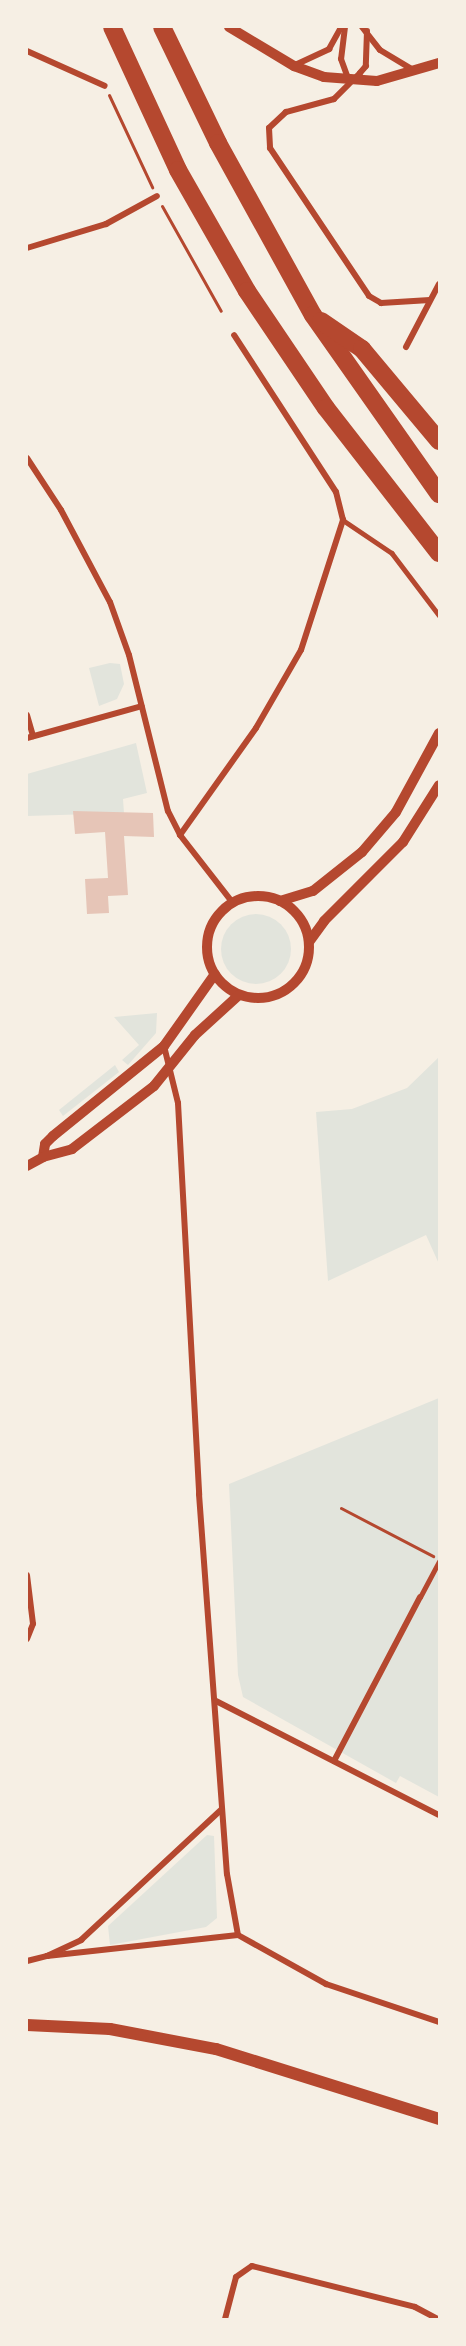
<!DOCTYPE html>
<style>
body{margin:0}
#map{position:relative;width:466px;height:2346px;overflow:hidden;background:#f6efe4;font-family:"Space Grotesk",sans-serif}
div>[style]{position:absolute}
.green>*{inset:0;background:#e2e4dc}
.round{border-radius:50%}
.building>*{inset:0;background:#e6c5b7}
.path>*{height:3px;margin:-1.5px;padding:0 1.5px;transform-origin:1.5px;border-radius:1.5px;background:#b5482f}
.service>*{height:4.5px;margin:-2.25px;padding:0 2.25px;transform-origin:2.25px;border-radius:2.25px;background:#b5482f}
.pedestrian>*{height:5px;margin:-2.5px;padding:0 2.5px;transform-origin:2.5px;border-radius:2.5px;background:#b5482f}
.minor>*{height:6px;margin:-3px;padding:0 3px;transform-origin:3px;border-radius:3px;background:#b5482f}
.tertiary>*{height:10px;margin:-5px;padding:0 5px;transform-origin:5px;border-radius:5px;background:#b5482f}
.tertiary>.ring{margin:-5px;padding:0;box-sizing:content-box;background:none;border:10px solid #b5482f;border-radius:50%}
.secondary>*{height:12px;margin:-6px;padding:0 6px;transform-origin:6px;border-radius:6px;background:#b5482f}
.motorway>*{height:18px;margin:-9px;padding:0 9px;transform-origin:9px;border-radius:9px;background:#b5482f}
span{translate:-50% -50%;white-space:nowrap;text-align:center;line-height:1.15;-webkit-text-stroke:4.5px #f6efe4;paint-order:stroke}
.frame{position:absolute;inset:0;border:28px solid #f6efe4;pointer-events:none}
</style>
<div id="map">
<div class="green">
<i style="clip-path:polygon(110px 663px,120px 664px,124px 684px,117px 699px,99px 706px,89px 668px)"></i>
<i style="clip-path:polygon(136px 743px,147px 793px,123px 799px,124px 813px,27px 816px,27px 774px)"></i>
<i class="round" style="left:221px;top:914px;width:70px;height:70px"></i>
<i style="clip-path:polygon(157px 1013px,156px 1033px,128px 1065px,122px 1060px,139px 1045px,114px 1017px)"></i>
<i style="clip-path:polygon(439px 1057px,439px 1264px,426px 1235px,328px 1281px,316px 1112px,352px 1109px,407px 1088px)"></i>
<i style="clip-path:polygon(115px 1065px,119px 1072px,63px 1116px,59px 1110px)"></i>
<i style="clip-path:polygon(439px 1398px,439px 1797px,400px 1776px,396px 1783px,243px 1697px,238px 1675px,229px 1484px)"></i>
<i style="clip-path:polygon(207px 1835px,214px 1836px,217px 1918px,206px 1927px,110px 1945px,108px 1926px)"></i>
</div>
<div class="building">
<i style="clip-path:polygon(73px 811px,153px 813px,154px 837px,124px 836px,128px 895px,108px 896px,109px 913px,87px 914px,85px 879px,108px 878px,105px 832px,75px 834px)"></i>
</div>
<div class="path">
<i style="left:109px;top:95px;width:102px;rotate:64.9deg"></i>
<i style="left:162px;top:206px;width:120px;rotate:60.7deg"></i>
<i style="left:341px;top:1508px;width:104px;rotate:27.6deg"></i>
</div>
<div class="service">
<i style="left:343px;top:520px;width:59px;rotate:34deg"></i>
<i style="left:392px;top:553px;width:78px;rotate:52.8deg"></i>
</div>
<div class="pedestrian">
<i style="left:420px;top:1597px;width:40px;rotate:-62deg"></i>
</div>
<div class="minor">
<i style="left:345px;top:27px;width:32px;rotate:97deg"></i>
<i style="left:341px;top:59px;width:20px;rotate:70deg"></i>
<i style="left:362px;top:27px;width:29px;rotate:52deg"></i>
<i style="left:380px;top:50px;width:39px;rotate:31deg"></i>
<i style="left:367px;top:31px;width:35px;rotate:92deg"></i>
<i style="left:366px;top:66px;width:9px;rotate:131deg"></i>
<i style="left:360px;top:73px;width:37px;rotate:135deg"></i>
<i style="left:334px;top:99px;width:50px;rotate:164.8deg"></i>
<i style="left:286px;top:112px;width:23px;rotate:137deg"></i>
<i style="left:269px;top:128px;width:20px;rotate:87deg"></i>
<i style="left:270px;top:148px;width:178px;rotate:56.2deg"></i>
<i style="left:369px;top:296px;width:14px;rotate:30deg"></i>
<i style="left:381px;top:303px;width:49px;rotate:-3.5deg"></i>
<i style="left:27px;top:51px;width:85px;rotate:24.2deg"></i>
<i style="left:295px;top:65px;width:38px;rotate:-25deg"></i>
<i style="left:329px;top:49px;width:25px;rotate:-61deg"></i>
<i style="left:27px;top:248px;width:83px;rotate:-16.9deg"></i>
<i style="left:106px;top:224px;width:58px;rotate:-28.8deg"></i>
<i style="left:406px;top:347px;width:71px;rotate:-62.4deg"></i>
<i style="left:27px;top:458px;width:62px;rotate:56.8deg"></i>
<i style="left:61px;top:510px;width:104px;rotate:62deg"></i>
<i style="left:110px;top:602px;width:56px;rotate:70.3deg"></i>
<i style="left:129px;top:655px;width:161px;rotate:76deg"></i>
<i style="left:168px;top:811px;width:27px;rotate:63deg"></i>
<i style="left:180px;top:835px;width:86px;rotate:52.1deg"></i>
<i style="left:27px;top:715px;width:22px;rotate:74deg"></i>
<i style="left:27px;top:738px;width:119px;rotate:-15.5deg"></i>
<i style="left:180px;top:835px;width:131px;rotate:-54.6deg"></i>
<i style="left:256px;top:728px;width:90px;rotate:-60deg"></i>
<i style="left:301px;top:650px;width:137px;rotate:-72.1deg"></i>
<i style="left:343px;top:520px;width:29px;rotate:-104deg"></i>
<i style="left:336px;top:492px;width:187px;rotate:-123deg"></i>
<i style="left:164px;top:1046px;width:59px;rotate:76.2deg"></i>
<i style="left:178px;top:1103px;width:392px;rotate:86.9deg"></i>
<i style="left:199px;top:1494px;width:381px;rotate:85.8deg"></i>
<i style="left:227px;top:1874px;width:62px;rotate:79.8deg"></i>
<i style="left:238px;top:1935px;width:101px;rotate:29.1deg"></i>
<i style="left:326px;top:1984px;width:119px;rotate:18.6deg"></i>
<i style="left:27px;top:1575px;width:49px;rotate:83deg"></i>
<i style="left:33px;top:1624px;width:16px;rotate:112deg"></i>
<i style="left:216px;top:1701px;width:250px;rotate:27.1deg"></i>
<i style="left:334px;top:1761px;width:185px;rotate:-62.3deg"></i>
<i style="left:47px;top:1956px;width:38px;rotate:-25deg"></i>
<i style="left:81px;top:1940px;width:192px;rotate:-42.9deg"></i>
<i style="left:27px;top:1961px;width:21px;rotate:-14deg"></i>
<i style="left:47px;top:1956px;width:192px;rotate:-6.3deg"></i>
<i style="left:225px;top:2319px;width:43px;rotate:-75.3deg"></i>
<i style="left:236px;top:2277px;width:19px;rotate:-35deg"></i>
<i style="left:252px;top:2266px;width:168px;rotate:14.1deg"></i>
<i style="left:415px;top:2307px;width:26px;rotate:28deg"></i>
</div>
<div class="tertiary">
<i style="left:229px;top:27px;width:76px;rotate:31deg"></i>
<i style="left:294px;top:66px;width:32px;rotate:20deg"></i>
<i style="left:324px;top:77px;width:53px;rotate:4.3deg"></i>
<i style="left:377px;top:81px;width:65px;rotate:-16.2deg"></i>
<i class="ring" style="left:207px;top:896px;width:92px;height:92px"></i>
<i style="left:280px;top:901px;width:34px;rotate:-17deg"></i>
<i style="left:313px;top:891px;width:63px;rotate:-38.5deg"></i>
<i style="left:362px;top:852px;width:52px;rotate:-49.6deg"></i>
<i style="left:396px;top:812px;width:90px;rotate:-61.4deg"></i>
<i style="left:309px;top:942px;width:26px;rotate:-54deg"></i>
<i style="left:324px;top:921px;width:112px;rotate:-45deg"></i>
<i style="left:403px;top:842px;width:67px;rotate:-57.7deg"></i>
<i style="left:43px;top:1157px;width:13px;rotate:-81deg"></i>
<i style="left:45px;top:1144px;width:11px;rotate:-45deg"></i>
<i style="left:53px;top:1136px;width:143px;rotate:-39deg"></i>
<i style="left:164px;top:1046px;width:88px;rotate:-54.7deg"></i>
<i style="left:27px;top:1166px;width:18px;rotate:-29deg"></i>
<i style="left:43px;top:1157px;width:30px;rotate:-15deg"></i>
<i style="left:72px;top:1149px;width:103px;rotate:-37.5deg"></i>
<i style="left:154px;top:1086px;width:65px;rotate:-51.2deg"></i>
<i style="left:195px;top:1035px;width:59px;rotate:-42.3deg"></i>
</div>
<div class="secondary">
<i style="left:27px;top:2025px;width:83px;rotate:2.8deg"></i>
<i style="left:110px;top:2029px;width:108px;rotate:10.7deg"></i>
<i style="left:216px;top:2049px;width:234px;rotate:17.4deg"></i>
</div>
<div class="motorway">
<i style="left:112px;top:27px;width:157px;rotate:65.2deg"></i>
<i style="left:178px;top:170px;width:139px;rotate:60.3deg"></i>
<i style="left:247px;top:291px;width:141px;rotate:56deg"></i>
<i style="left:326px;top:408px;width:184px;rotate:52.1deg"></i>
<i style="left:162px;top:27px;width:129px;rotate:64.2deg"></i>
<i style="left:218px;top:143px;width:196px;rotate:61.1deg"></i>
<i style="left:313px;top:315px;width:219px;rotate:54.9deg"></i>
<i style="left:321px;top:321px;width:50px;rotate:34.3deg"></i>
<i style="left:362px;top:349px;width:120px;rotate:50.1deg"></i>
</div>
<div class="frame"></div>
</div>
